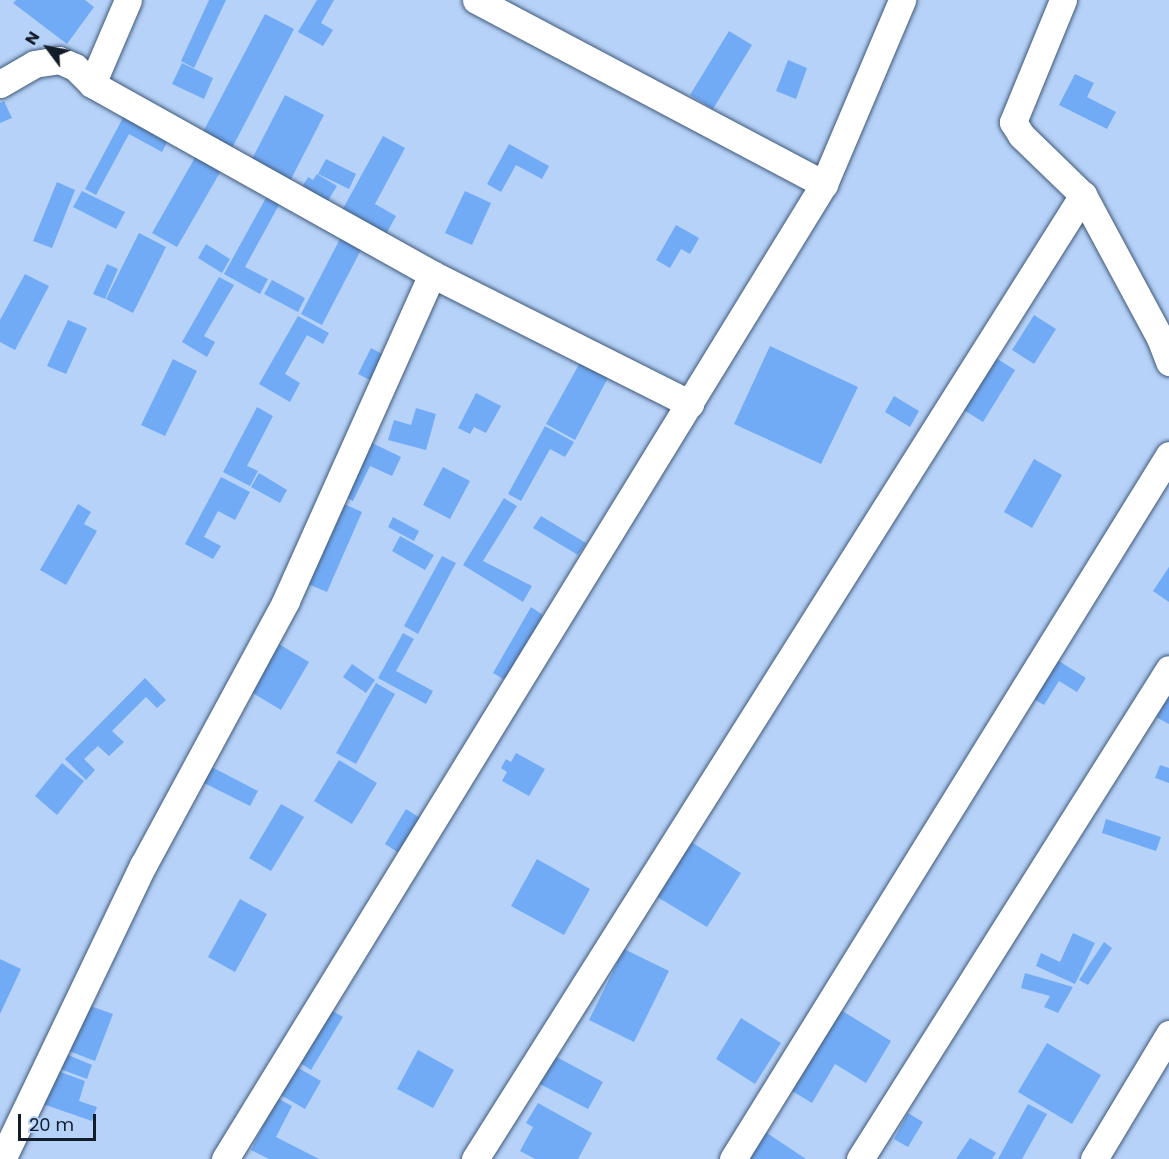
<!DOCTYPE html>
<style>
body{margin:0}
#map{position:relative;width:1169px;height:1159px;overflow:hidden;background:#b6d2f8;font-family:Poppins,sans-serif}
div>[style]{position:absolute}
.building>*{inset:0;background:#72abf5}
.roads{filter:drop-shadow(0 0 2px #405979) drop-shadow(0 0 2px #405979)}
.minor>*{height:27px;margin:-13.5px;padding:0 13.5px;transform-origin:13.5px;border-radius:13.5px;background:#fff}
span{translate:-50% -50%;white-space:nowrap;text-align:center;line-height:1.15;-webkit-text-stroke:4.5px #b6d2f8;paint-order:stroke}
.north{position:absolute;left:18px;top:18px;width:60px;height:60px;-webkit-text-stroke:4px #b6d2f8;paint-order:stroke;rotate:302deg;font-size:16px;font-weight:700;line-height:24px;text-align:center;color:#121d2a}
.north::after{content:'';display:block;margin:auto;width:21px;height:27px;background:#121d2a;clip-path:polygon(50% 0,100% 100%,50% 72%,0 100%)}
.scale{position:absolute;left:18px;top:1114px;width:78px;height:27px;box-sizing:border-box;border:3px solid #121d2a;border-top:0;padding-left:8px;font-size:18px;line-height:21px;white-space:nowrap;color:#121d2a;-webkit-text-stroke:4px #b6d2f8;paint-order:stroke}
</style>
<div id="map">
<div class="building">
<i style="clip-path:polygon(16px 0,85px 0,94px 7px,67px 44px,13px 3px)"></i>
<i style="clip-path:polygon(209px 0,226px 0,194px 68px,181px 61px)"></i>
<i style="clip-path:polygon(317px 0,334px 0,321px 23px,333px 30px,323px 46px,298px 32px)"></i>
<i style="clip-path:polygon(265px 14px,294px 29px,232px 148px,203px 132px)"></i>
<i style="clip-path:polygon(729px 31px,752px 45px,713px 109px,690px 95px)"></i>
<i style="clip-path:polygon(788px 60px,807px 68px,796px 99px,776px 91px)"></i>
<i style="clip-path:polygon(182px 63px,213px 78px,204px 99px,172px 84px)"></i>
<i style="clip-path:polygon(1075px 74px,1094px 83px,1087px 97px,1116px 112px,1107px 129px,1059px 105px)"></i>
<i style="clip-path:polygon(285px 95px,324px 115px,288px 185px,249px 165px)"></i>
<i style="clip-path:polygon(4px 101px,12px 118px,0 123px,0 103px)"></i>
<i style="clip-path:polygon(125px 114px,170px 137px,162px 152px,129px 134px,96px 195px,85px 189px)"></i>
<i style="clip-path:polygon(383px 136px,405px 148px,375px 204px,396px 216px,384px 238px,340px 214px)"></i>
<i style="clip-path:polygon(509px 144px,549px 166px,542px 179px,516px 165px,501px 192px,487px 184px)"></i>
<i style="clip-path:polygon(197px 154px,222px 169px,177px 247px,152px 233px)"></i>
<i style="clip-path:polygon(326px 159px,356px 174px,349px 189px,318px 174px)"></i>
<i style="clip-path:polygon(317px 174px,337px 186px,324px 207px,299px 192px,308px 177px,313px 180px)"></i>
<i style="clip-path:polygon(57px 182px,75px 190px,52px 248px,33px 241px)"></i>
<i style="clip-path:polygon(82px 191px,125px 212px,116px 229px,73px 207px)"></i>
<i style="clip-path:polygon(465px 191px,491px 203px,472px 245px,445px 233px)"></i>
<i style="clip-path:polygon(267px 196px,280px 203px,245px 267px,268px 279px,260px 294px,224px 274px)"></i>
<i style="clip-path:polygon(676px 225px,699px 238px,690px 254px,681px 249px,670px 268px,656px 260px)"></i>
<i style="clip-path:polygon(139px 233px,166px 247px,133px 313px,106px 299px)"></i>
<i style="clip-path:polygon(342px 235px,363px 246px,322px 325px,301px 314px)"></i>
<i style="clip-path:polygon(206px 244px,230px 259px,222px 273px,198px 258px)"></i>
<i style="clip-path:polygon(107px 264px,118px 269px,105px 299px,93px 294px)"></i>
<i style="clip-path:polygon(25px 274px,49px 286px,15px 350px,0 342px,0 320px)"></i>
<i style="clip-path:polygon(219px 277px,234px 285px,204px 336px,215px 342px,207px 357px,182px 342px)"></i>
<i style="clip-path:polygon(272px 280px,305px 298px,298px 312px,264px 294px)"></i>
<i style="clip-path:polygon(1034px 315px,1056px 329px,1034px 364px,1012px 350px)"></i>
<i style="clip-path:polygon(298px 316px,329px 333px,323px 344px,307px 335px,285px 374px,300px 383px,290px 402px,259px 384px)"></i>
<i style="clip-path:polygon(68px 320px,87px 328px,66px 374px,47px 366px)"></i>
<i style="clip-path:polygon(770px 346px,858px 387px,821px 464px,734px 424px)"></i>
<i style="clip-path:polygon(371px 348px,384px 355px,370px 380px,358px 374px)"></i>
<i style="clip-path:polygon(991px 355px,1015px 370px,983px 422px,959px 407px)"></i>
<i style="clip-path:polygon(173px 359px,197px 371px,165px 436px,141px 425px)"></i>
<i style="clip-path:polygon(582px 359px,610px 374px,575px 440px,546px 424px)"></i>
<i style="clip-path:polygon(476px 393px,501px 406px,486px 433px,474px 427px,470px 434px,458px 428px)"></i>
<i style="clip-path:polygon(894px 396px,919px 411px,910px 427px,885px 412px)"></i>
<i style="clip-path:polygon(257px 407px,273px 416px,247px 466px,258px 471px,250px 486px,223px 472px)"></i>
<i style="clip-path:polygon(416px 408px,436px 414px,426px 450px,388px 440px,394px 420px,411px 425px)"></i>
<i style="clip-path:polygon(545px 426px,574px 442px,565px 457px,550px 449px,521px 501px,508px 494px)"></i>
<i style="clip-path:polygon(366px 440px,401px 457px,392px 476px,370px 466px,353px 501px,340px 494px)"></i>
<i style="clip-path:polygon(1034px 459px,1062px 475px,1032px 528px,1004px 512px)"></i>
<i style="clip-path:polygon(443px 467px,470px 481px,450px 519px,423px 505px)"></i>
<i style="clip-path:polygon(259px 473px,287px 490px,280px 503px,251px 487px)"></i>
<i style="clip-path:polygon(221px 477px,250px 492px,235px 520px,218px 511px,204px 537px,221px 546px,213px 559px,185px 544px)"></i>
<i style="clip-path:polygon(504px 498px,517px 506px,483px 561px,532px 586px,523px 602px,463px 565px)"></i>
<i style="clip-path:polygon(337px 501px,362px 512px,327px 592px,303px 582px)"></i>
<i style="clip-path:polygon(78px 504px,91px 512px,84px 524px,97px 531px,66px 585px,40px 570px)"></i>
<i style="clip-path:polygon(541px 516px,586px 543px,578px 555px,533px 528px)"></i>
<i style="clip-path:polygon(393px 517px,419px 531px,414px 541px,388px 527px)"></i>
<i style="clip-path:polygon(400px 536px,434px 555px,425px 570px,392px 551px)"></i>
<i style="clip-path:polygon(442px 556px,456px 563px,418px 634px,404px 626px)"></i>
<i style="clip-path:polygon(1169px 567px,1169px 602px,1153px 591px)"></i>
<i style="clip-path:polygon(531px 607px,543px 615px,505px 680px,493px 673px)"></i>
<i style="clip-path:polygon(403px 633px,414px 639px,396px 671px,433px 691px,426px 704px,378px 678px)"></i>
<i style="clip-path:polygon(277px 643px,309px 662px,281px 710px,248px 690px)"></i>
<i style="clip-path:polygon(1054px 658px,1086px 678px,1077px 692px,1059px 681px,1044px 705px,1030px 697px)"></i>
<i style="clip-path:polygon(352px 664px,375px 680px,366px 693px,343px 677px)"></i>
<i style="clip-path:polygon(145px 678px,166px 700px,157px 708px,146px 697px,112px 731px,124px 742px,109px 756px,98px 746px,84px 759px,95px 770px,86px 780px,65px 759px)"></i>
<i style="clip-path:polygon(376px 683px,395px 694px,356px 764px,336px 753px)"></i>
<i style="clip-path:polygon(1169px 695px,1169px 724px,1156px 717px)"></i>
<i style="clip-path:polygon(516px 753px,545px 769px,529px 796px,502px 781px,507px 772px,501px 768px,506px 759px,511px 762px)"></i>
<i style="clip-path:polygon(339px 760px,377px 783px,352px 824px,314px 801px)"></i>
<i style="clip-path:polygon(62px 763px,84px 781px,57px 815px,35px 796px)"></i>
<i style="clip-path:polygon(204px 763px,258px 791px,250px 806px,196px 779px)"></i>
<i style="clip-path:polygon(1160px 765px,1169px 768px,1169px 783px,1155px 778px)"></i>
<i style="clip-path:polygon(281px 804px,304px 817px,271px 871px,249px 858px)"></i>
<i style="clip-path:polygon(406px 809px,420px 818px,399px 853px,385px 844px)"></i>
<i style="clip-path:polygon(1106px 819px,1161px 837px,1156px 851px,1102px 833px)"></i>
<i style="clip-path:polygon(688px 840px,741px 873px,707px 927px,654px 895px)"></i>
<i style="clip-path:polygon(537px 859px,590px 889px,564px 935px,511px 906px)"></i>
<i style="clip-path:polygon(240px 899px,267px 914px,235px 972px,208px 957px)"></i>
<i style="clip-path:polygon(1073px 933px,1095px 943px,1075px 984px,1036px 966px,1041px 953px,1060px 962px)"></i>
<i style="clip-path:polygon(1104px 942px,1112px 948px,1088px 985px,1079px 980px)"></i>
<i style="clip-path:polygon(624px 949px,669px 971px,634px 1042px,589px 1020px)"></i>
<i style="clip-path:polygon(0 959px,21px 969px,0 1014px)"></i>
<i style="clip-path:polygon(1025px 973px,1073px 987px,1058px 1013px,1044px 1007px,1050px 996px,1021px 988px)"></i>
<i style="clip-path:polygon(82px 1003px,113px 1014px,95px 1061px,64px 1049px)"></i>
<i style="clip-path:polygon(836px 1007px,891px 1041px,866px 1083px,835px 1064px,812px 1103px,787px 1088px)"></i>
<i style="clip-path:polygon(331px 1010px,343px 1017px,311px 1070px,299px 1062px)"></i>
<i style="clip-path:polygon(741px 1018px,781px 1043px,755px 1084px,716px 1059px)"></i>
<i style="clip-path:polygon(1047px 1043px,1101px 1075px,1072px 1124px,1018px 1092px)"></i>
<i style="clip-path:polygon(418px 1050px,454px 1070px,433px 1108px,397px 1089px)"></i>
<i style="clip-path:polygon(61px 1052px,92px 1065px,87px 1079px,55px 1067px)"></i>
<i style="clip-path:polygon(551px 1054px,603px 1082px,588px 1109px,536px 1082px)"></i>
<i style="clip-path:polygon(295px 1066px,321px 1081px,305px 1109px,279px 1094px)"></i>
<i style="clip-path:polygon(52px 1069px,85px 1081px,79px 1101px,97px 1107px,92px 1121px,40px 1103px)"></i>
<i style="clip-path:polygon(277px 1098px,292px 1106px,276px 1137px,319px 1159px,269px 1159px,251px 1150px)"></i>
<i style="clip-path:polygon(538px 1103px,592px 1133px,578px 1159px,535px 1159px,520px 1151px,533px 1127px,526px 1123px)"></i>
<i style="clip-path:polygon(1028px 1104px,1047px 1114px,1022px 1159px,998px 1159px)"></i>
<i style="clip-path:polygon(908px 1113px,923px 1122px,908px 1147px,894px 1139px)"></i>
<i style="clip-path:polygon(764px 1131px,806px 1159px,745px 1159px)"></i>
<i style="clip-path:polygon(970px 1138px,996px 1153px,992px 1159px,956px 1159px)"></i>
</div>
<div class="roads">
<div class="minor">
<i style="left:476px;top:0;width:394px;rotate:27.9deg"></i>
<i style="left:1063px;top:0;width:132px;rotate:112.3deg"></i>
<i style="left:1013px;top:122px;width:15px;rotate:58deg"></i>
<i style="left:1021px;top:135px;width:86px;rotate:44.1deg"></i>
<i style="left:1083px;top:195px;width:162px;rotate:61.7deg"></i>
<i style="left:1160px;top:338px;width:26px;rotate:69deg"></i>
<i style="left:0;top:84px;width:39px;rotate:-30deg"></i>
<i style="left:34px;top:64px;width:25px;rotate:-9deg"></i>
<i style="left:59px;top:60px;width:17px;rotate:24deg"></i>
<i style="left:75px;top:67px;width:24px;rotate:45deg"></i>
<i style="left:92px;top:84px;width:389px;rotate:29.2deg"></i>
<i style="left:432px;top:274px;width:358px;rotate:114.1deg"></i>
<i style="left:286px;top:601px;width:300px;rotate:118.4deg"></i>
<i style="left:143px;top:865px;width:326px;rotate:115.6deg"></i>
<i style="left:92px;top:84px;width:91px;rotate:-66.8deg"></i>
<i style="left:432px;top:274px;width:289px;rotate:26.7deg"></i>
<i style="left:225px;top:1159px;width:1144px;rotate:-58.44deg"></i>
<i style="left:824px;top:184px;width:200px;rotate:-67deg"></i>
<i style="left:475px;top:1159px;width:1140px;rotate:-57.76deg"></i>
<i style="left:733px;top:1159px;width:828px;rotate:-58.23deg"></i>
<i style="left:860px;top:1159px;width:579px;rotate:-57.76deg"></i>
<i style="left:1094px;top:1159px;width:146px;rotate:-59deg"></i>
</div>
</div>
<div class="north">N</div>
<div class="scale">20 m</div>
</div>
